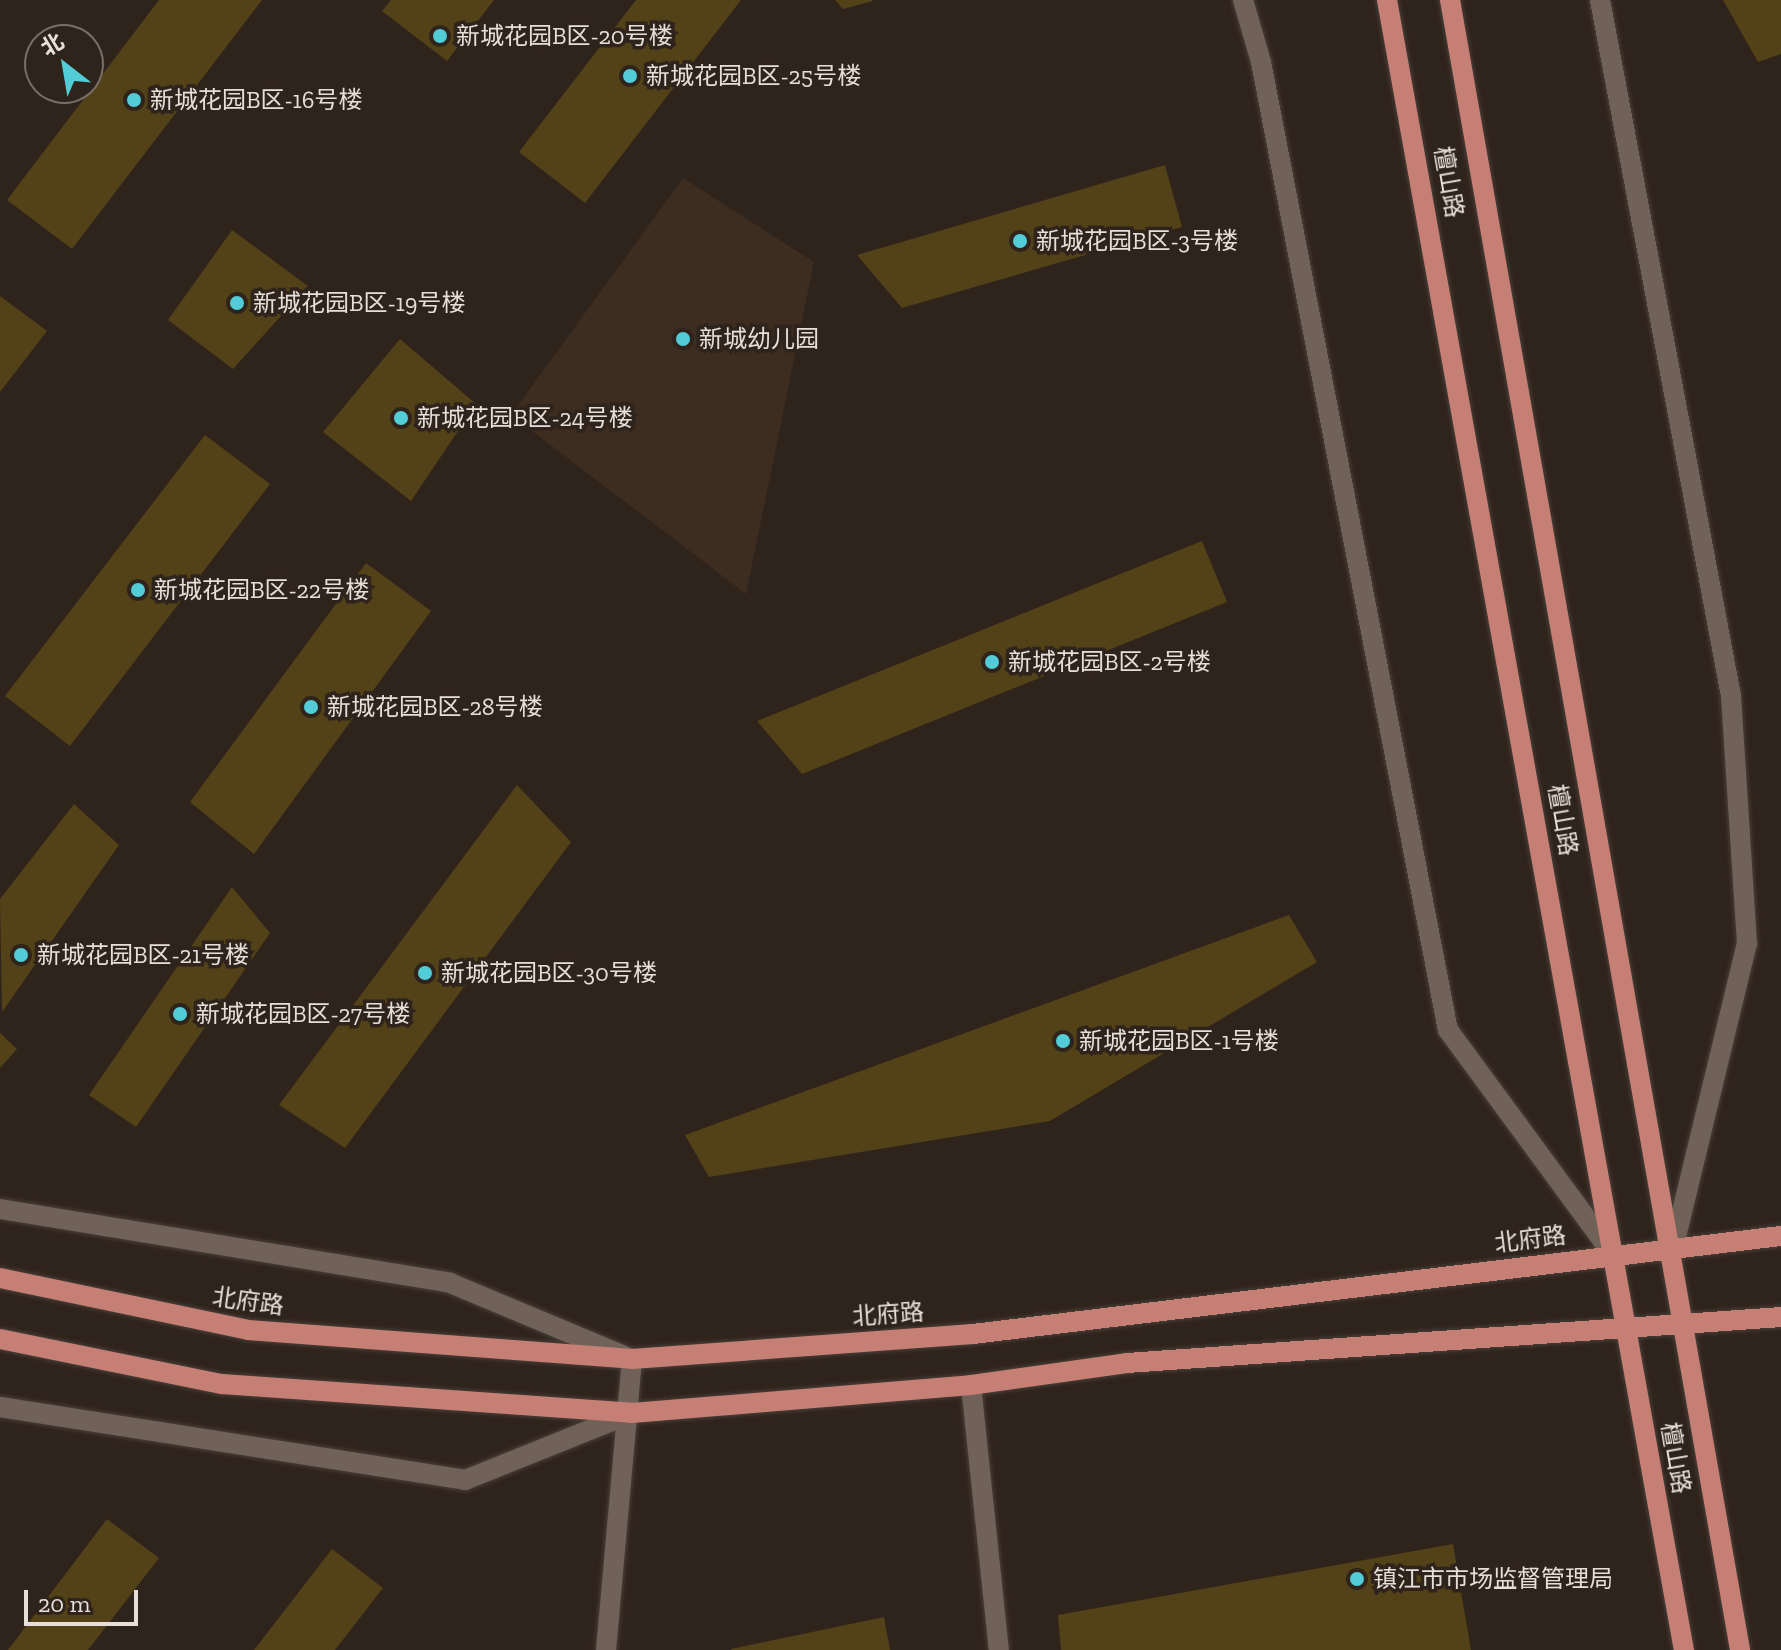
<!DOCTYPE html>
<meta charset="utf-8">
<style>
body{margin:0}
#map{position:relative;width:1781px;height:1650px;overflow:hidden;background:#2f241c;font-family:"Zilla Slab","Noto Sans SC",serif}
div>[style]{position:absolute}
.built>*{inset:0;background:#3d2c20}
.building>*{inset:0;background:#534118}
.roads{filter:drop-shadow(0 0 2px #493f39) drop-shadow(0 0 2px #493f39)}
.minor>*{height:20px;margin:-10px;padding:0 10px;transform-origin:10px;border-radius:10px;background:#706259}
.major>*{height:20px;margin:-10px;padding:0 10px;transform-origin:10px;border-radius:10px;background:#c67f75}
.dots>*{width:22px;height:22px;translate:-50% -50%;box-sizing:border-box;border:4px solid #2f241c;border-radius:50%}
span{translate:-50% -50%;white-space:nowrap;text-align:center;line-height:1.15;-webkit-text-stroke:7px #2f241c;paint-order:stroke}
.poi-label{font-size:24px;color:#e6dfd9}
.left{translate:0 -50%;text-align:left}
.street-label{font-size:24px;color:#e6dfd9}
.north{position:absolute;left:24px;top:24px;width:80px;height:80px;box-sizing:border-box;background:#2f241c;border:2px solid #786f68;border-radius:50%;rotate:329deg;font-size:22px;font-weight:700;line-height:32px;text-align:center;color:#e6dfd9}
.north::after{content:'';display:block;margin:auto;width:28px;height:36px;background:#52ccd6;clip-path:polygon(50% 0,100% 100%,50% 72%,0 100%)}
.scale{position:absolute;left:24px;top:1590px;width:114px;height:36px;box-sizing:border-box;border:4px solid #e6dfd9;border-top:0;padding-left:10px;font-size:24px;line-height:28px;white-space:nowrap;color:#e6dfd9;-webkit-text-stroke:6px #2f241c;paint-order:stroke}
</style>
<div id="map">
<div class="built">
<i style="clip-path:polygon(683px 178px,814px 262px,746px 594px,511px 415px)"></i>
</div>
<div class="building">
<i style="clip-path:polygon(159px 0,262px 0,72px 249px,7px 200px)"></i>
<i style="clip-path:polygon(391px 0,494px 0,447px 61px,382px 11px)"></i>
<i style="clip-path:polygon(636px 0,741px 0,585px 203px,519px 152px)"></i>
<i style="clip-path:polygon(835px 0,872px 0,873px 1px,843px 9px)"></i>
<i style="clip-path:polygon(1723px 0,1781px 0,1781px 54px,1758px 62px)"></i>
<i style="clip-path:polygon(1165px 165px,1182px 227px,902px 308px,857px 255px)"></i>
<i style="clip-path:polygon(232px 230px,308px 286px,233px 369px,168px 320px)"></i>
<i style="clip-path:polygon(0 296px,47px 331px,0 392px)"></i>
<i style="clip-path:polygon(400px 339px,476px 404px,411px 501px,323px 432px)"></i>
<i style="clip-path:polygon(205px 435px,270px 484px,70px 746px,5px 696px)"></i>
<i style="clip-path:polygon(1202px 541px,1227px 602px,802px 774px,757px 721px)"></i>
<i style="clip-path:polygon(366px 563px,431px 611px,254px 854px,190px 802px)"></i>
<i style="clip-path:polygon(517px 785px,571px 842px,345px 1148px,279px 1105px)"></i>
<i style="clip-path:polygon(74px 804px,119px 845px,2px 1012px,0 899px)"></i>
<i style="clip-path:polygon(232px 887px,270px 933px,136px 1127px,89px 1095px)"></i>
<i style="clip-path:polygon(1289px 915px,1317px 962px,1050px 1121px,709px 1177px,685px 1135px)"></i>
<i style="clip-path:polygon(0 1033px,17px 1049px,0 1068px)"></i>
<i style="clip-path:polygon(107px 1519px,159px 1558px,88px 1650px,8px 1650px)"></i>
<i style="clip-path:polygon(1453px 1544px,1471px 1650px,1061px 1650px,1058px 1615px)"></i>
<i style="clip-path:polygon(332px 1549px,383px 1588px,335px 1650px,254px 1650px)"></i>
<i style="clip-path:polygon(884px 1617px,890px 1650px,731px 1650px,731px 1649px)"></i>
</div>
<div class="roads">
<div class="minor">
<i style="left:1243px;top:0;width:65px;rotate:73.8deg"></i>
<i style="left:1261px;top:62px;width:986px;rotate:79.07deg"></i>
<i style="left:1448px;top:1030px;width:279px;rotate:53.7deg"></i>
<i style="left:1600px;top:0;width:708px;rotate:79.34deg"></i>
<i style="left:1731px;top:696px;width:248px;rotate:86.3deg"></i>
<i style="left:1747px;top:943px;width:310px;rotate:103.6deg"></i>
<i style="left:0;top:1209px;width:456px;rotate:9.3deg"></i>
<i style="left:450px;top:1283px;width:197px;rotate:22.7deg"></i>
<i style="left:632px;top:1359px;width:292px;rotate:95.1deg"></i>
<i style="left:971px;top:1385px;width:266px;rotate:84deg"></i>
<i style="left:0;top:1407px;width:471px;rotate:8.9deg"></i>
<i style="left:465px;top:1480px;width:180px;rotate:-21.9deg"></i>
</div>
<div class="major">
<i style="left:1387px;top:0;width:1677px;rotate:79.8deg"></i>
<i style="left:1450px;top:0;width:1675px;rotate:80.03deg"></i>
<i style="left:0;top:1278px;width:253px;rotate:11.8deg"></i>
<i style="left:248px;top:1330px;width:385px;rotate:4.3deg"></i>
<i style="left:632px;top:1359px;width:342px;rotate:-4.2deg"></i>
<i style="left:973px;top:1334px;width:814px;rotate:-6.92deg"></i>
<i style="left:0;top:1339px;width:227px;rotate:11.5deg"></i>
<i style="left:222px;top:1384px;width:411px;rotate:4deg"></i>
<i style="left:632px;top:1413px;width:340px;rotate:-4.7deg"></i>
<i style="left:971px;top:1385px;width:158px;rotate:-8deg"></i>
<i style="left:1127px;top:1363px;width:656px;rotate:-4.02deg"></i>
</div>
</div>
<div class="dots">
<i style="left:440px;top:36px;background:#52ccd6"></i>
<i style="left:630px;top:76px;background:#52ccd6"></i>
<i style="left:134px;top:100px;background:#52ccd6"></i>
<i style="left:1020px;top:241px;background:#52ccd6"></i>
<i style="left:237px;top:303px;background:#52ccd6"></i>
<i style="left:683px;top:339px;background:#52ccd6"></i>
<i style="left:401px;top:418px;background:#52ccd6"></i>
<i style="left:138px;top:590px;background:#52ccd6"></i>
<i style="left:992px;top:662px;background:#52ccd6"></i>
<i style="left:311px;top:707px;background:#52ccd6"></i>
<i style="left:21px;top:955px;background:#52ccd6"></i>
<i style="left:425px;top:973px;background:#52ccd6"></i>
<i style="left:180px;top:1014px;background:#52ccd6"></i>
<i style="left:1063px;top:1041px;background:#52ccd6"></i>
<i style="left:1357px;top:1579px;background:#52ccd6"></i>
</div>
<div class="poi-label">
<span class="left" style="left:456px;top:36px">新城花园B区-20号楼</span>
<span class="left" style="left:646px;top:76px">新城花园B区-25号楼</span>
<span class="left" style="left:150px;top:100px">新城花园B区-16号楼</span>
<span class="left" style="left:1036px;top:241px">新城花园B区-3号楼</span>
<span class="left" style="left:253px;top:303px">新城花园B区-19号楼</span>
<span class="left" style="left:699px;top:339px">新城幼儿园</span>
<span class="left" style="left:417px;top:418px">新城花园B区-24号楼</span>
<span class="left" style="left:154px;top:590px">新城花园B区-22号楼</span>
<span class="left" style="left:1008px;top:662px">新城花园B区-2号楼</span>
<span class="left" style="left:327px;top:707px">新城花园B区-28号楼</span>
<span class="left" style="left:37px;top:955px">新城花园B区-21号楼</span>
<span class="left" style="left:441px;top:973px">新城花园B区-30号楼</span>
<span class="left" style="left:196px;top:1014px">新城花园B区-27号楼</span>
<span class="left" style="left:1079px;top:1041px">新城花园B区-1号楼</span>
<span class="left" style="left:1373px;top:1579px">镇江市市场监督管理局</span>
</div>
<div class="street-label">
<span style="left:1449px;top:182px;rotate:80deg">檀山路</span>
<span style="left:1563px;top:820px;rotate:80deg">檀山路</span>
<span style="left:1530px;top:1239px;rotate:-7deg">北府路</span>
<span style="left:248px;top:1301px;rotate:8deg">北府路</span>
<span style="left:888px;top:1314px;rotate:-4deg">北府路</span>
<span style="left:1676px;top:1458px;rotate:80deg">檀山路</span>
</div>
<div class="north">北</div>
<div class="scale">20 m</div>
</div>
